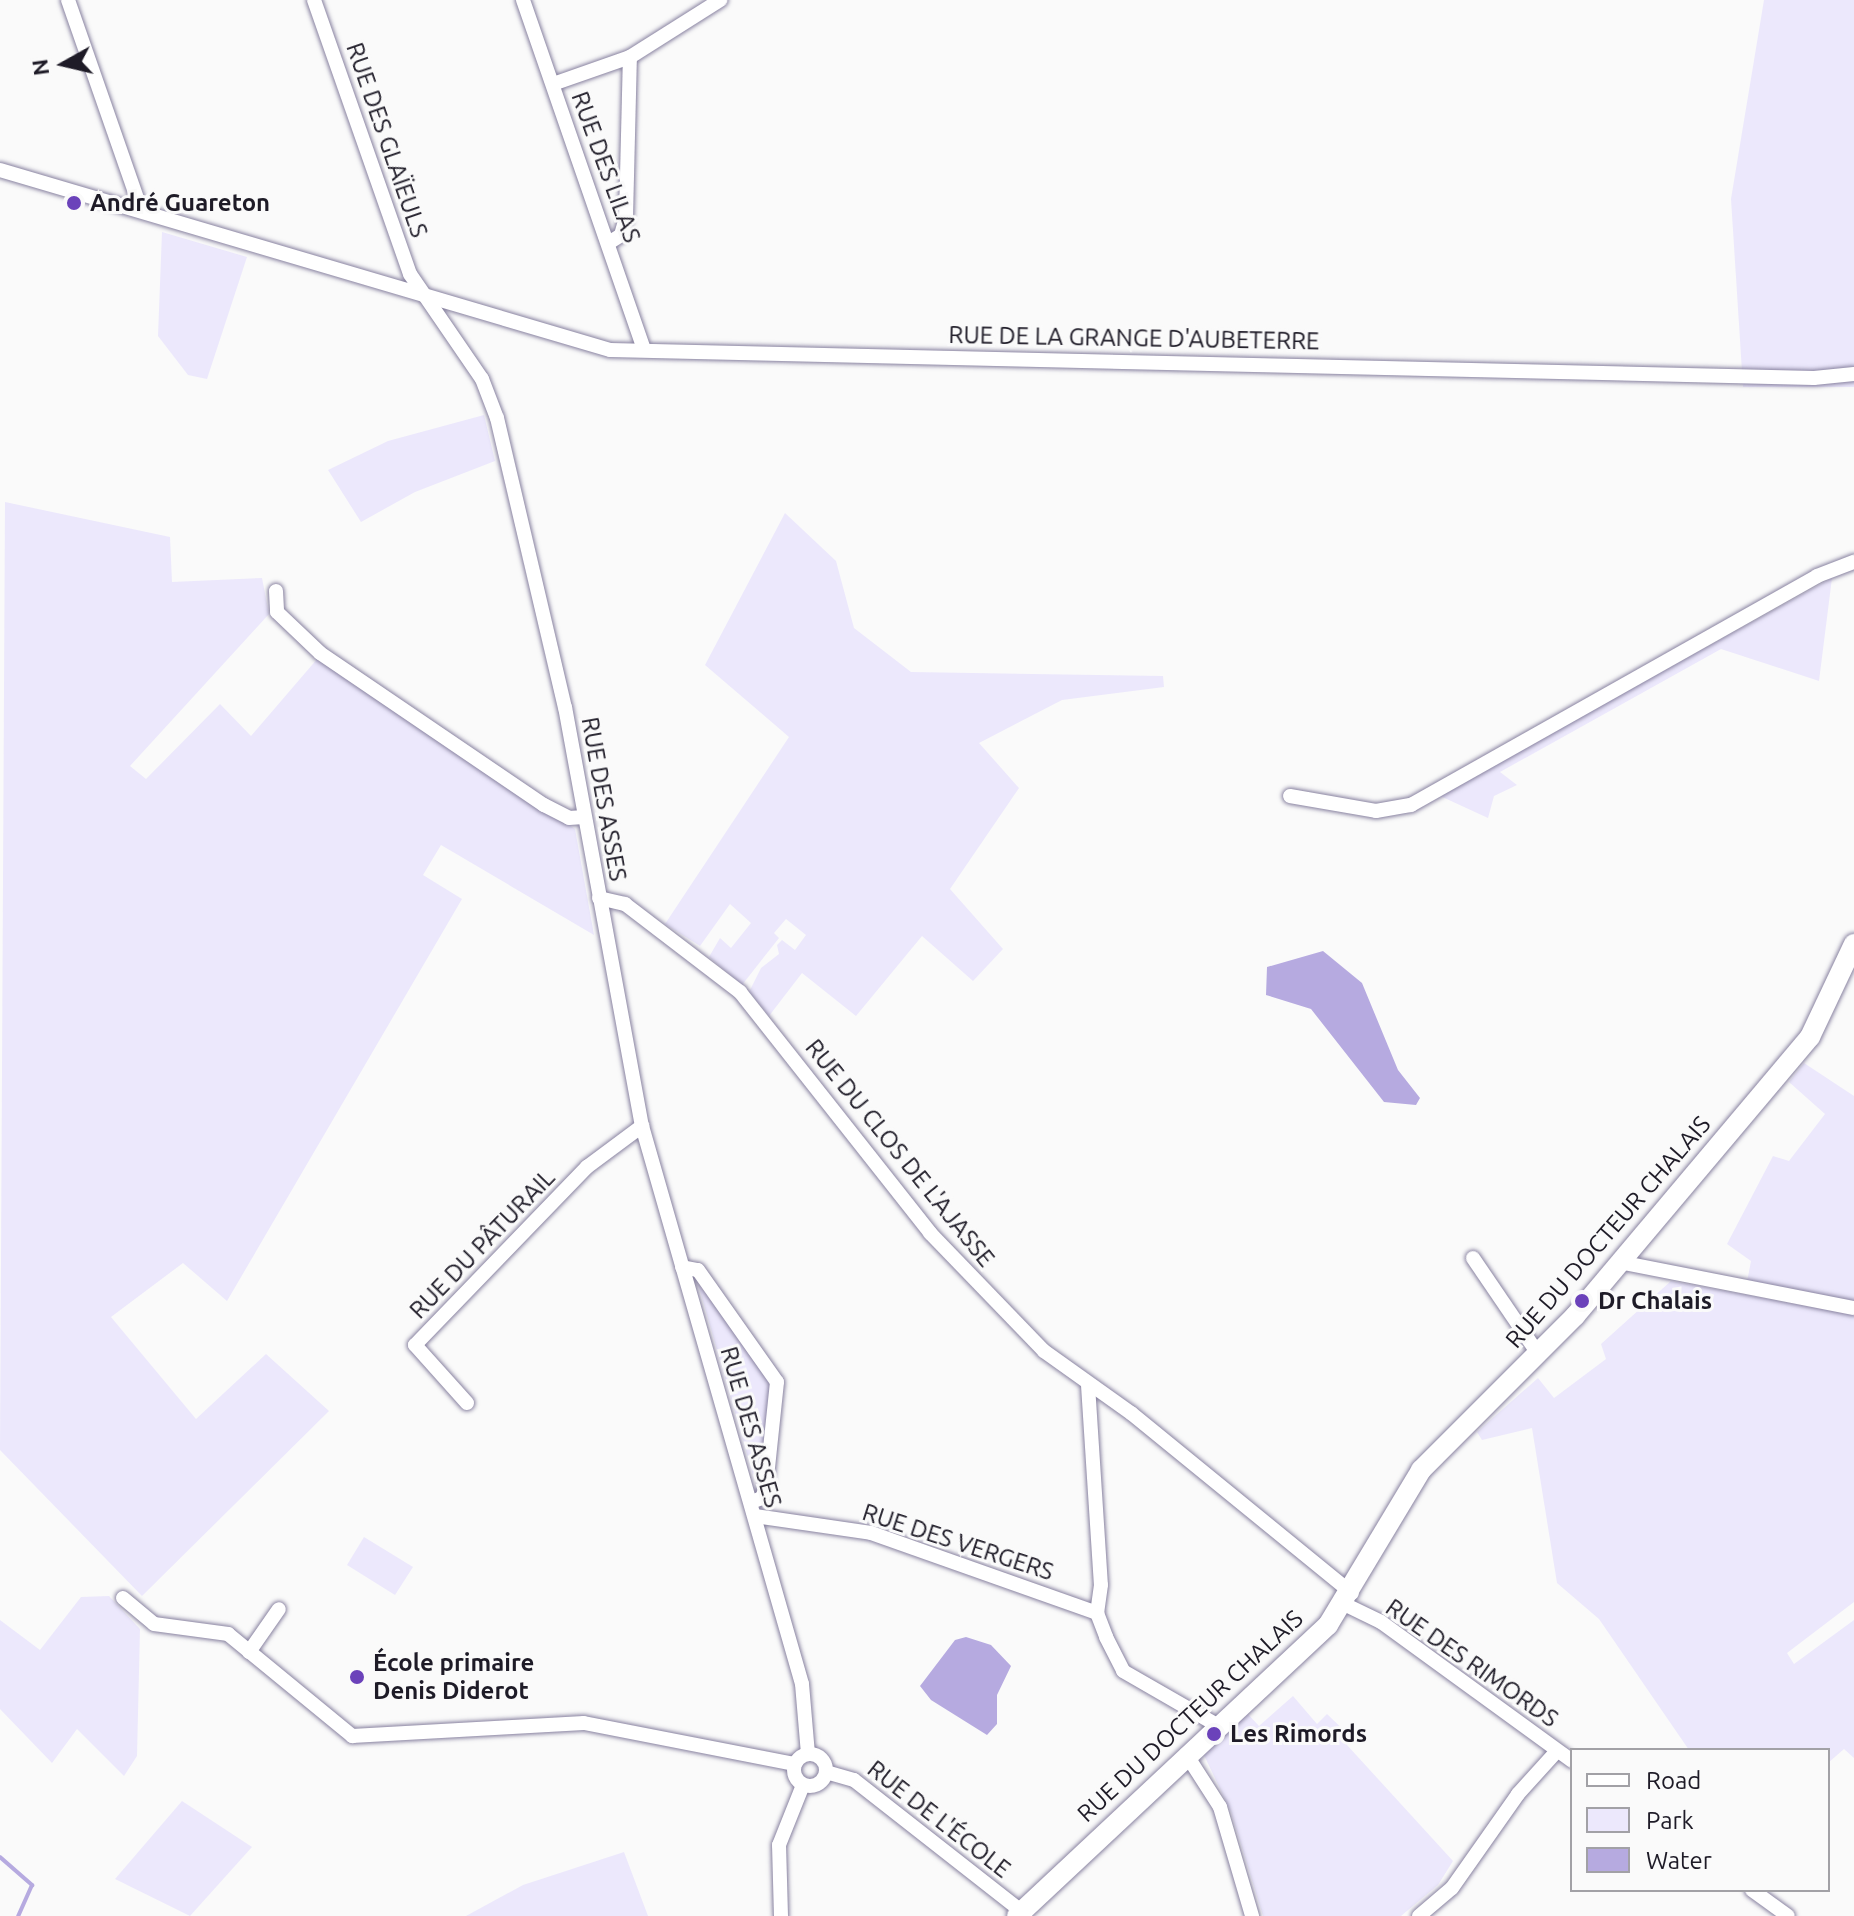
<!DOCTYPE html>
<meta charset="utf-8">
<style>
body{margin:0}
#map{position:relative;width:1854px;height:1916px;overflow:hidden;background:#fafafa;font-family:Ubuntu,sans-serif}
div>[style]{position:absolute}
.green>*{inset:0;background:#ece8fc}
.water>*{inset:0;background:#b6aae0}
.stream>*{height:4px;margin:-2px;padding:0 2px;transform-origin:2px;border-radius:2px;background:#b6aae0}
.roads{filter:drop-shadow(0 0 2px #8882a0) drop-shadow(0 0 2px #8882a0)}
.minor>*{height:14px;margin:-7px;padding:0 7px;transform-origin:7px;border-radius:7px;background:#fff}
.minor>.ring{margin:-7px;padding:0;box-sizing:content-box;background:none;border:14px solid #fff;border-radius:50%}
.secondary>*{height:20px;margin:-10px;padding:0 10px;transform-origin:10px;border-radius:10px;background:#fff}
.dots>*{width:22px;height:22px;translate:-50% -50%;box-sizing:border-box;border:4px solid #fafafa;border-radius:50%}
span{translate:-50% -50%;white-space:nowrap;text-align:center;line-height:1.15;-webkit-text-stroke:6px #fafafa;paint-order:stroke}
.street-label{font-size:24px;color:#1e1b27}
.poi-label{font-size:24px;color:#1e1b27;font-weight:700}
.left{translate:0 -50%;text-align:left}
.legend{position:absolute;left:1570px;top:1748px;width:260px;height:144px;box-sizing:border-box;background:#fafafa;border:2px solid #a2a1a6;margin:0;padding:10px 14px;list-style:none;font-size:24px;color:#1e1b27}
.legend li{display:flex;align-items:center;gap:16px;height:40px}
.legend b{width:40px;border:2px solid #a2a1a6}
.north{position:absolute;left:24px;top:24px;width:80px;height:80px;-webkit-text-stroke:6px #fafafa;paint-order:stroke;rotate:262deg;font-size:22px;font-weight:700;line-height:32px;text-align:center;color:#1e1b27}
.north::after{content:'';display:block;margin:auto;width:28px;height:36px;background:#1e1b27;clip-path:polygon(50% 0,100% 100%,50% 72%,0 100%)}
</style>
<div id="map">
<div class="green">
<i style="clip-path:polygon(1764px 0,1854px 0,1854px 387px,1743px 387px,1731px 199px)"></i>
<i style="clip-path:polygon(162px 232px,247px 257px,207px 379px,188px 375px,158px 336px)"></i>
<i style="clip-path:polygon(484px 415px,495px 461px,415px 492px,361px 522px,328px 470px,388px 441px)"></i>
<i style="clip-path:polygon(5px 502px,170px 537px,172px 582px,262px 578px,269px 614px,130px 766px,146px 779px,220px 704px,251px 736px,318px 658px,575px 829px,594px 935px,441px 845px,423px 875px,462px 899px,227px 1301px,183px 1263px,111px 1317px,196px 1419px,266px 1354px,329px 1411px,142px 1596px,0 1450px)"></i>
<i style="clip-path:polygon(785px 513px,836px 561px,854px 628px,911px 672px,1163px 676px,1164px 687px,1062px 700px,979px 743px,1019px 788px,950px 889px,1003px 949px,973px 981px,922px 936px,856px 1016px,802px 973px,769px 1016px,749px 992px,761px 968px,779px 954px,777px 945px,782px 940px,795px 950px,806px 935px,786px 919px,774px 933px,779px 938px,742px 985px,709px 957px,720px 938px,731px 948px,751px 923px,730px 904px,700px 946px,665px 924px,789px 737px,705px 665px)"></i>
<i style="clip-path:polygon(1832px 578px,1819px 681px,1721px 649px,1500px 772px,1517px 785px,1494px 796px,1488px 818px,1438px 795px)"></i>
<i style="clip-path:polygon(1804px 1063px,1854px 1096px,1854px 1302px,1747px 1282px,1751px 1261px,1727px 1244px,1773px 1156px,1789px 1161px,1825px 1114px,1789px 1082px)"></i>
<i style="clip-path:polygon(1671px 1281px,1854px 1315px,1854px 1602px,1787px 1653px,1794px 1664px,1854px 1620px,1854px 1758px,1844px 1749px,1828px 1763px,1828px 1750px,1689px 1750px,1599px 1619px,1557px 1583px,1532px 1428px,1482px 1440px,1477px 1432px,1538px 1378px,1554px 1398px,1606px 1359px,1601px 1344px)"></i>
<i style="clip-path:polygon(698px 1284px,774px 1383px,758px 1483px,754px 1479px)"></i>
<i style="clip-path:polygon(364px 1537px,413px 1567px,395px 1595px,347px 1565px)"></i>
<i style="clip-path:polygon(109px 1596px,140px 1629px,137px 1756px,124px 1776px,77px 1729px,52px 1763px,0 1709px,0 1620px,40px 1650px,81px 1597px)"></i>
<i style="clip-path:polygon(1293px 1696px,1317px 1724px,1327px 1714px,1352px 1738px,1347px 1745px,1453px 1861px,1438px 1885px,1401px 1916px,1263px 1916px,1231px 1812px,1203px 1753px,1246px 1712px,1259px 1726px)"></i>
<i style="clip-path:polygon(182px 1801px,252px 1847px,190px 1916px,115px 1879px)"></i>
<i style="clip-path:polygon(624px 1852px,648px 1916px,466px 1916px,523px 1885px)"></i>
</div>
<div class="water">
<i style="clip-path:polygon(1323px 951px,1362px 983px,1398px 1070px,1420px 1098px,1416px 1105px,1384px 1102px,1311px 1009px,1266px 995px,1267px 967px)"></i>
<i style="clip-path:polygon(966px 1637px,991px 1645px,1011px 1666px,997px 1695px,997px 1724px,987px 1735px,931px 1700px,920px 1686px,955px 1640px)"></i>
</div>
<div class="stream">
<i style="left:0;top:1857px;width:43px;rotate:41.2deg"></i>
<i style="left:32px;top:1885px;width:34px;rotate:114deg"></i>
</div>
<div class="roads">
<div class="minor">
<i style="left:68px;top:0;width:222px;rotate:70.8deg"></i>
<i style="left:314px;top:0;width:290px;rotate:70.7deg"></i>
<i style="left:410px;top:274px;width:127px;rotate:55.6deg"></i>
<i style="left:482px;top:379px;width:42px;rotate:69deg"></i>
<i style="left:497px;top:418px;width:297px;rotate:76.8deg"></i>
<i style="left:565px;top:707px;width:426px;rotate:79.6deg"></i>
<i style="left:642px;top:1126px;width:580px;rotate:74deg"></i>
<i style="left:802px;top:1684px;width:70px;rotate:85.1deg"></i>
<i style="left:523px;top:0;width:369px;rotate:70.9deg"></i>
<i style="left:553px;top:84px;width:82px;rotate:-19.3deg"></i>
<i style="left:630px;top:57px;width:107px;rotate:-32.3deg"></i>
<i style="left:0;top:170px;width:636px;rotate:16.44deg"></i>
<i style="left:610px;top:350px;width:1204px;rotate:1.33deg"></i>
<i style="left:1814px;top:378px;width:40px;rotate:-5.7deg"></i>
<i style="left:610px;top:242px;width:13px;rotate:-32deg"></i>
<i style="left:621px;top:235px;width:19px;rotate:-74deg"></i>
<i style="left:626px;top:217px;width:160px;rotate:-88.6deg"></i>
<i style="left:276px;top:591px;width:21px;rotate:87deg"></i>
<i style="left:277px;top:612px;width:59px;rotate:43.6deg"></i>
<i style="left:320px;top:653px;width:271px;rotate:34.2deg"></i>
<i style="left:544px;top:805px;width:28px;rotate:27deg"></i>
<i style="left:569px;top:818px;width:15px;rotate:-4deg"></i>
<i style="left:1290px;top:796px;width:87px;rotate:9.9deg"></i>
<i style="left:1376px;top:811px;width:36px;rotate:-10deg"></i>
<i style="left:1411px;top:805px;width:466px;rotate:-29.4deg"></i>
<i style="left:1817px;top:576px;width:40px;rotate:-21deg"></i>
<i style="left:599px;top:898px;width:27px;rotate:13deg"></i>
<i style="left:625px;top:904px;width:145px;rotate:37.4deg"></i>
<i style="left:740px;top:992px;width:307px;rotate:51.7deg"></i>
<i style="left:930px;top:1233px;width:164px;rotate:46deg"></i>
<i style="left:1044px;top:1351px;width:107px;rotate:35.5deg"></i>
<i style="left:1131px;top:1413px;width:285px;rotate:39.2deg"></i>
<i style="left:1473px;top:1258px;width:117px;rotate:55.8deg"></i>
<i style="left:1619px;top:1262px;width:239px;rotate:11.1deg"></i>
<i style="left:682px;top:1267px;width:16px;rotate:11deg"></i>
<i style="left:698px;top:1270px;width:137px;rotate:54.8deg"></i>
<i style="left:777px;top:1382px;width:106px;rotate:96deg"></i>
<i style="left:766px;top:1487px;width:12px;rotate:110deg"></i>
<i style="left:762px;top:1498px;width:12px;rotate:160deg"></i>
<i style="left:1088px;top:1385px;width:200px;rotate:86.3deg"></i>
<i style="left:1101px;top:1585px;width:28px;rotate:98deg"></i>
<i style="left:1097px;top:1613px;width:26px;rotate:69deg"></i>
<i style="left:1106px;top:1637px;width:38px;rotate:63deg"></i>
<i style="left:1123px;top:1671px;width:108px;rotate:29.9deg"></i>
<i style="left:467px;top:1403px;width:78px;rotate:-131.9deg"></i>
<i style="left:415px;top:1345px;width:248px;rotate:-46deg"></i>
<i style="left:587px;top:1167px;width:69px;rotate:-36.7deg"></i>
<i style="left:755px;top:1516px;width:117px;rotate:8.3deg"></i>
<i style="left:871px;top:1533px;width:240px;rotate:19.5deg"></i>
<i style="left:123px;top:1598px;width:40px;rotate:40deg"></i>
<i style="left:154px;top:1624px;width:75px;rotate:7.7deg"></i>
<i style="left:228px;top:1634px;width:161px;rotate:39.4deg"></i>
<i style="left:352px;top:1736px;width:232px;rotate:-3.2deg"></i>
<i style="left:584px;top:1723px;width:215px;rotate:11deg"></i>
<i style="left:1344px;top:1604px;width:41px;rotate:25.9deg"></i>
<i style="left:1381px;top:1622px;width:236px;rotate:36deg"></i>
<i style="left:249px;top:1652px;width:52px;rotate:-55.1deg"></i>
<i style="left:1186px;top:1754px;width:63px;rotate:57.3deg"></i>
<i style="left:1220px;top:1807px;width:114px;rotate:73.6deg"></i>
<i class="ring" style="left:794px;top:1754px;width:18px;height:18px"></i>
<i style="left:826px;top:1772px;width:29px;rotate:16deg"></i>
<i style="left:854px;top:1780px;width:212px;rotate:38.1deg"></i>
<i style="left:1752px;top:1890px;width:44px;rotate:35.8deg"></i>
<i style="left:781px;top:1916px;width:71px;rotate:-91.6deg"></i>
<i style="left:779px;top:1845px;width:65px;rotate:-68.2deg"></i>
<i style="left:1419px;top:1916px;width:43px;rotate:-40.3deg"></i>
<i style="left:1452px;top:1888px;width:115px;rotate:-54.9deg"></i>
<i style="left:1518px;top:1794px;width:58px;rotate:-47.8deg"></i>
</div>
<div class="secondary">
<i style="left:1017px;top:1916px;width:426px;rotate:-43.1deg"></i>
<i style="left:1328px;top:1625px;width:181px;rotate:-59deg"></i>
<i style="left:1421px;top:1470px;width:218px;rotate:-45deg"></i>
<i style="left:1575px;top:1316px;width:365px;rotate:-49.9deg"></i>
<i style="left:1810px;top:1037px;width:103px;rotate:-64.7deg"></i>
</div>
</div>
<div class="dots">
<i style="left:74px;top:203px;background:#6b42ba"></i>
<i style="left:1582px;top:1301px;background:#6b42ba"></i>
<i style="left:357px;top:1677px;background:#6b42ba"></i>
<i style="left:1214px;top:1734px;background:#6b42ba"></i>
</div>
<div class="street-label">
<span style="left:387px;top:140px;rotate:71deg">RUE DES GLAÏEULS</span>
<span style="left:606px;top:167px;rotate:70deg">RUE DES LILAS</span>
<span style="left:1134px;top:338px;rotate:1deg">RUE DE LA GRANGE D'AUBETERRE</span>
<span style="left:604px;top:799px;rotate:80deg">RUE DES ASSES</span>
<span style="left:900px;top:1153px;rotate:51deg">RUE DU CLOS DE L'AJASSE</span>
<span style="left:1608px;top:1232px;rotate:-49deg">RUE DU DOCTEUR CHALAIS</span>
<span style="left:482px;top:1244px;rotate:-46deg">RUE DU PÂTURAIL</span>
<span style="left:751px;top:1427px;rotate:74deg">RUE DES ASSES</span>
<span style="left:958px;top:1542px;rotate:18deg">RUE DES VERGERS</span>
<span style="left:1472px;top:1663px;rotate:35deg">RUE DES RIMORDS</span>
<span style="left:1190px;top:1716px;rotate:-43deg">RUE DU DOCTEUR CHALAIS</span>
<span style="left:939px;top:1819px;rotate:38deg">RUE DE L'ÉCOLE</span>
</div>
<div class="poi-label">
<span class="left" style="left:90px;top:203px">André Guareton</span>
<span class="left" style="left:1598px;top:1301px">Dr Chalais</span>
<span class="left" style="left:373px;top:1677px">École primaire<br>Denis Diderot</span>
<span class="left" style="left:1230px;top:1734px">Les Rimords</span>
</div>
<ul class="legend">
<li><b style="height:10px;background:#fff"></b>Road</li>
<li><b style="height:22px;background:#ece8fc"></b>Park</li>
<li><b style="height:22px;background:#b6aae0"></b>Water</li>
</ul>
<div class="north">N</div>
</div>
